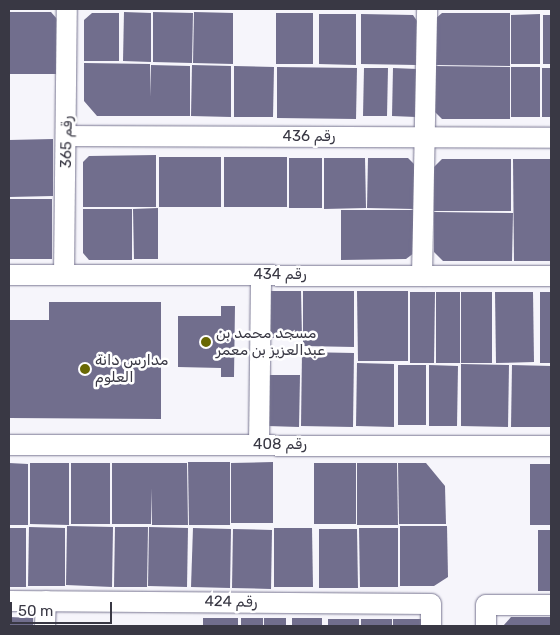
<!DOCTYPE html>
<meta charset="utf-8">
<style>
body{margin:0}
#map{position:relative;width:560px;height:635px;overflow:hidden;background:#f6f5fb;font-family:Rubik,Vazirmatn,sans-serif}
div>[style]{position:absolute}
.building>*{inset:0;background:#716e8d}
.roads{filter:drop-shadow(0 0 1px #787691) drop-shadow(0 0 1px #787691)}
.minor>*{height:20px;margin:-10px;padding:0 10px;transform-origin:10px;border-radius:10px;background:#fff}
.dots>*{width:14px;height:14px;translate:-50% -50%;box-sizing:border-box;border:2px solid #fff;border-radius:50%}
span{translate:-50% -50%;white-space:nowrap;text-align:center;line-height:1.15;-webkit-text-stroke:5px #fff;paint-order:stroke}
.street-label{font-size:15px;color:#393844}
.poi-label{font-size:15px;color:#393844}
.left{translate:0 -50%;text-align:left}
.frame{position:absolute;inset:0;border:10px solid #393844;pointer-events:none}
.scale{position:absolute;left:10px;top:602px;width:102px;height:22px;box-sizing:border-box;border:2px solid #393844;border-top:0;padding-left:6px;font-size:15px;line-height:18px;white-space:nowrap;color:#393844;-webkit-text-stroke:4px #fff;paint-order:stroke}
</style>
<div id="map">
<div class="building">
<i style="clip-path:polygon(9px 12px,51px 12px,57px 19px,56px 74px,9px 74px)"></i>
<i style="clip-path:polygon(124px 12px,151px 13px,151px 62px,123px 61px)"></i>
<i style="clip-path:polygon(153px 12px,193px 13px,192px 63px,153px 62px)"></i>
<i style="clip-path:polygon(194px 12px,233px 13px,233px 64px,193px 63px)"></i>
<i style="clip-path:polygon(92px 13px,119px 13px,119px 61px,84px 61px,84px 20px)"></i>
<i style="clip-path:polygon(276px 13px,313px 13px,313px 64px,276px 64px)"></i>
<i style="clip-path:polygon(442px 13px,510px 13px,510px 66px,435px 65px,435px 19px)"></i>
<i style="clip-path:polygon(319px 14px,356px 14px,356px 65px,319px 64px)"></i>
<i style="clip-path:polygon(361px 14px,413px 15px,417px 21px,416px 65px,361px 64px)"></i>
<i style="clip-path:polygon(540px 14px,540px 64px,511px 64px,511px 15px)"></i>
<i style="clip-path:polygon(543px 15px,551px 15px,551px 64px,543px 64px)"></i>
<i style="clip-path:polygon(84px 63px,150px 64px,150px 97px,151px 65px,190px 66px,190px 116px,97px 116px,84px 101px)"></i>
<i style="clip-path:polygon(192px 65px,231px 66px,231px 117px,191px 116px)"></i>
<i style="clip-path:polygon(234px 66px,274px 67px,273px 117px,234px 117px)"></i>
<i style="clip-path:polygon(435px 66px,510px 67px,510px 119px,442px 119px,435px 112px)"></i>
<i style="clip-path:polygon(277px 67px,357px 68px,356px 119px,277px 118px)"></i>
<i style="clip-path:polygon(511px 67px,540px 67px,540px 117px,511px 117px)"></i>
<i style="clip-path:polygon(364px 68px,388px 68px,387px 116px,363px 116px)"></i>
<i style="clip-path:polygon(393px 68px,417px 69px,416px 117px,392px 116px)"></i>
<i style="clip-path:polygon(542px 68px,551px 68px,551px 117px,542px 117px)"></i>
<i style="clip-path:polygon(53px 139px,53px 196px,9px 197px,9px 140px)"></i>
<i style="clip-path:polygon(156px 155px,156px 207px,83px 207px,83px 162px,89px 156px)"></i>
<i style="clip-path:polygon(159px 157px,221px 157px,221px 207px,159px 207px)"></i>
<i style="clip-path:polygon(224px 157px,287px 157px,287px 207px,224px 207px)"></i>
<i style="clip-path:polygon(289px 158px,322px 158px,322px 208px,289px 208px)"></i>
<i style="clip-path:polygon(324px 158px,365px 158px,366px 208px,324px 209px)"></i>
<i style="clip-path:polygon(368px 158px,408px 158px,414px 164px,414px 209px,367px 208px)"></i>
<i style="clip-path:polygon(442px 159px,511px 159px,511px 211px,434px 211px,434px 167px)"></i>
<i style="clip-path:polygon(513px 159px,551px 159px,551px 261px,514px 261px)"></i>
<i style="clip-path:polygon(9px 199px,52px 199px,52px 259px,9px 259px)"></i>
<i style="clip-path:polygon(158px 208px,158px 259px,134px 259px,133px 209px)"></i>
<i style="clip-path:polygon(83px 209px,132px 209px,132px 260px,89px 260px,83px 253px)"></i>
<i style="clip-path:polygon(341px 210px,413px 210px,414px 253px,406px 259px,341px 260px)"></i>
<i style="clip-path:polygon(434px 212px,513px 213px,512px 261px,443px 261px,434px 252px)"></i>
<i style="clip-path:polygon(268px 291px,301px 291px,302px 338px,269px 338px)"></i>
<i style="clip-path:polygon(303px 291px,354px 291px,354px 347px,303px 346px)"></i>
<i style="clip-path:polygon(357px 291px,408px 291px,408px 361px,358px 361px)"></i>
<i style="clip-path:polygon(410px 292px,435px 292px,434px 363px,410px 363px)"></i>
<i style="clip-path:polygon(436px 292px,460px 292px,460px 363px,436px 363px)"></i>
<i style="clip-path:polygon(461px 292px,492px 292px,492px 363px,461px 363px)"></i>
<i style="clip-path:polygon(495px 292px,533px 292px,534px 362px,496px 363px)"></i>
<i style="clip-path:polygon(540px 292px,551px 292px,551px 363px,540px 363px)"></i>
<i style="clip-path:polygon(49px 302px,161px 302px,161px 419px,9px 418px,9px 320px,49px 320px)"></i>
<i style="clip-path:polygon(221px 306px,235px 306px,234px 377px,221px 377px,221px 368px,178px 367px,178px 316px,221px 316px)"></i>
<i style="clip-path:polygon(302px 352px,354px 353px,353px 427px,301px 426px)"></i>
<i style="clip-path:polygon(357px 363px,394px 364px,394px 427px,356px 426px)"></i>
<i style="clip-path:polygon(461px 364px,509px 365px,508px 427px,461px 426px)"></i>
<i style="clip-path:polygon(398px 365px,426px 365px,426px 425px,398px 425px)"></i>
<i style="clip-path:polygon(429px 365px,458px 366px,457px 426px,429px 426px)"></i>
<i style="clip-path:polygon(512px 365px,551px 366px,551px 427px,511px 427px)"></i>
<i style="clip-path:polygon(269px 375px,300px 375px,299px 427px,268px 426px)"></i>
<i style="clip-path:polygon(188px 462px,230px 462px,230px 525px,189px 525px)"></i>
<i style="clip-path:polygon(273px 462px,273px 523px,231px 523px,231px 463px)"></i>
<i style="clip-path:polygon(9px 463px,28px 464px,28px 525px,9px 525px)"></i>
<i style="clip-path:polygon(30px 463px,69px 463px,69px 525px,30px 524px)"></i>
<i style="clip-path:polygon(71px 463px,110px 463px,110px 524px,71px 524px)"></i>
<i style="clip-path:polygon(112px 463px,187px 463px,188px 525px,152px 525px,152px 488px,151px 524px,112px 524px)"></i>
<i style="clip-path:polygon(314px 463px,356px 463px,356px 524px,314px 524px)"></i>
<i style="clip-path:polygon(357px 463px,397px 463px,398px 525px,357px 525px)"></i>
<i style="clip-path:polygon(398px 463px,426px 463px,445px 486px,446px 524px,399px 524px)"></i>
<i style="clip-path:polygon(530px 464px,551px 464px,551px 525px,530px 525px)"></i>
<i style="clip-path:polygon(67px 526px,113px 527px,112px 587px,66px 585px)"></i>
<i style="clip-path:polygon(400px 526px,447px 526px,448px 577px,434px 586px,400px 586px)"></i>
<i style="clip-path:polygon(29px 527px,65px 528px,65px 586px,28px 586px)"></i>
<i style="clip-path:polygon(115px 527px,148px 527px,147px 587px,114px 587px)"></i>
<i style="clip-path:polygon(149px 527px,188px 528px,187px 587px,148px 586px)"></i>
<i style="clip-path:polygon(9px 528px,26px 528px,26px 587px,9px 587px)"></i>
<i style="clip-path:polygon(193px 528px,231px 529px,230px 588px,191px 587px)"></i>
<i style="clip-path:polygon(274px 528px,312px 528px,313px 587px,274px 587px)"></i>
<i style="clip-path:polygon(359px 528px,398px 528px,398px 587px,360px 587px)"></i>
<i style="clip-path:polygon(233px 529px,272px 530px,271px 589px,232px 588px)"></i>
<i style="clip-path:polygon(319px 529px,357px 529px,358px 588px,319px 588px)"></i>
<i style="clip-path:polygon(538px 530px,551px 530px,551px 591px,538px 591px)"></i>
<i style="clip-path:polygon(9px 617px,33px 618px,33px 626px,9px 626px)"></i>
<i style="clip-path:polygon(511px 617px,551px 617px,551px 626px,503px 626px)"></i>
<i style="clip-path:polygon(203px 618px,238px 618px,238px 626px,203px 626px)"></i>
<i style="clip-path:polygon(241px 618px,263px 618px,263px 626px,241px 626px)"></i>
<i style="clip-path:polygon(264px 618px,286px 618px,286px 626px,264px 626px)"></i>
<i style="clip-path:polygon(292px 618px,322px 618px,322px 626px,292px 626px)"></i>
<i style="clip-path:polygon(328px 619px,359px 619px,359px 626px,328px 626px)"></i>
<i style="clip-path:polygon(361px 619px,392px 619px,392px 626px,361px 626px)"></i>
<i style="clip-path:polygon(393px 619px,424px 619px,424px 626px,393px 626px)"></i>
</div>
<div class="roads">
<div class="minor">
<i style="left:67px;top:136px;width:484px;rotate:0.2deg"></i>
<i style="left:9px;top:275px;width:542px;rotate:0.11deg"></i>
<i style="left:64px;top:275px;width:266px;rotate:-89.4deg"></i>
<i style="left:422px;top:276px;width:267px;rotate:-88.9deg"></i>
<i style="left:9px;top:445px;width:542px;rotate:0.11deg"></i>
<i style="left:259px;top:445px;width:170px;rotate:-89.3deg"></i>
<i style="left:9px;top:601px;width:422px;rotate:0.4deg"></i>
<i style="left:431px;top:604px;width:22px;rotate:90deg"></i>
<i style="left:45px;top:626px;width:25px;rotate:-88deg"></i>
<i style="left:486px;top:626px;width:21px;rotate:-90deg"></i>
<i style="left:486px;top:605px;width:65px"></i>
</div>
</div>
<div class="dots">
<i style="left:206px;top:342px;background:#696803"></i>
<i style="left:85px;top:369px;background:#696803"></i>
</div>
<div class="street-label">
<span style="left:309px;top:137px">رقم 436</span>
<span style="left:67px;top:142px;rotate:-89deg">رقم 365</span>
<span style="left:280px;top:275px">رقم 434</span>
<span style="left:280px;top:445px">رقم 408</span>
<span style="left:231px;top:602px;rotate:1deg">رقم 424</span>
</div>
<div class="poi-label">
<span class="left" style="left:216px;top:342px">مسجد محمد بن<br>عبدالعزيز بن معمر</span>
<span class="left" style="left:95px;top:369px">مدارس دانة<br>العلوم</span>
</div>
<div class="frame"></div>
<div class="scale">50 m</div>
</div>
